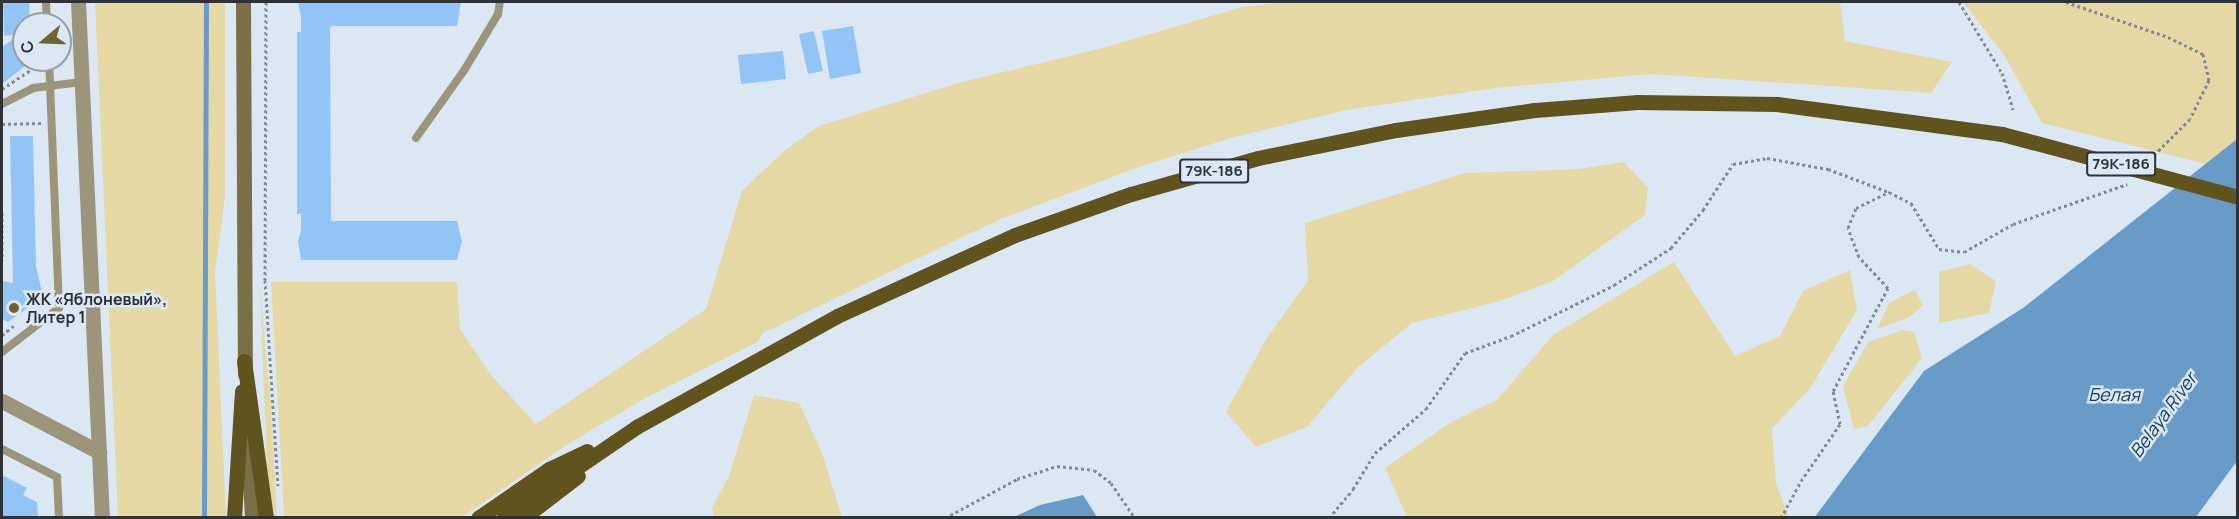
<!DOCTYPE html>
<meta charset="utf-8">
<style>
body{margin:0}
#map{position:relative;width:2239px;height:519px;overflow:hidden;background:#dbe7f3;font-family:Manrope,sans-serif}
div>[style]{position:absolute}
.green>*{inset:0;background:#e6d8a5}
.water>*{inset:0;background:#699bc8}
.stream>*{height:4.5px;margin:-2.25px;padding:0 2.25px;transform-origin:2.25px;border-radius:2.25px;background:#699bc8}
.building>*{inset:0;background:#92c5f5}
.path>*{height:3px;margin-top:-1.5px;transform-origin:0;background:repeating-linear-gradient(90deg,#828a93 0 3px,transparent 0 6px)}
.service>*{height:8px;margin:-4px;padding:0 4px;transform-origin:4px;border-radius:4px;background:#9d957b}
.minor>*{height:15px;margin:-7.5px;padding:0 7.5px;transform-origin:7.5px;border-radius:7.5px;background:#9d957b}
.secondary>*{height:15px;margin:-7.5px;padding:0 7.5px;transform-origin:7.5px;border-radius:7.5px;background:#7a6f47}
.primary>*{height:15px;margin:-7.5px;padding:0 7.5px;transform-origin:7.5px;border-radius:7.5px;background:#61531e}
.primary-bridge>*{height:15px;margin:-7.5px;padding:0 7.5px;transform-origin:7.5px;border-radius:7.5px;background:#61531e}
.dots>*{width:16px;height:16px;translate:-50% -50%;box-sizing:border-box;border:3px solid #dbe7f3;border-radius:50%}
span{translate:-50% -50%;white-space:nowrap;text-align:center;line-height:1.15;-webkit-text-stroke:5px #dbe7f3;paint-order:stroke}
.shield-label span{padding:2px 4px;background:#dbe7f3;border:2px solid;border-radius:4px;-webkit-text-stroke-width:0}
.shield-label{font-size:15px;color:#2e3237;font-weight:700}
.poi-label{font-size:16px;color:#2e3237;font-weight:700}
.left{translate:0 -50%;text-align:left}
.water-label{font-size:18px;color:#133958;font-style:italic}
.frame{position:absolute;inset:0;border:3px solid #2e3237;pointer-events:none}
.north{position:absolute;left:12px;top:12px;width:60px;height:60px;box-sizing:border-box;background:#dbe7f3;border:2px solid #969fa8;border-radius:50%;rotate:251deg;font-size:16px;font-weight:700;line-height:24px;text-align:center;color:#2e3237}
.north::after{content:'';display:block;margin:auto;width:21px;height:27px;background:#6f622f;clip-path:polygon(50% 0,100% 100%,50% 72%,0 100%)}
</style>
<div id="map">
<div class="green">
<i style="clip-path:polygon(95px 2px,225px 2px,225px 197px,215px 272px,226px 517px,118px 517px)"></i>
<i style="clip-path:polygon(1288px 2px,1840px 2px,1845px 41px,1952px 62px,1931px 93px,1651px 74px,1495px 88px,1346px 110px,1231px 138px,1136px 168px,998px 220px,763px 333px,757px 342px,647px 397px,568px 444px,462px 517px,284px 517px,271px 282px,457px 282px,460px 329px,491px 375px,536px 424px,706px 309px,742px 191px,784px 151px,819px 126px,958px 83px,1106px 47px,1242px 7px)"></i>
<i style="clip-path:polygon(1963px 2px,2237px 2px,2237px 139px,2206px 164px,2042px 123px,2004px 55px)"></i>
<i style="clip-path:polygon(1624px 162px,1648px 188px,1645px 215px,1553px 281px,1500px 301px,1412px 323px,1357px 368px,1307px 427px,1256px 447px,1226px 412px,1268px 336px,1308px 281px,1305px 223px,1465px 173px,1579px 169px)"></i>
<i style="clip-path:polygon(1674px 262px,1735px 356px,1780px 336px,1803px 291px,1850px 270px,1857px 310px,1811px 387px,1772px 429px,1776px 484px,1789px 517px,1407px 517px,1385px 468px,1451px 422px,1497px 400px,1553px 335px)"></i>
<i style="clip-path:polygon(1970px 264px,1996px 281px,1989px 313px,1939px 323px,1939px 272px)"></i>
<i style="clip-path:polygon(260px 286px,271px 407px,277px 517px,270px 517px,268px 498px)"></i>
<i style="clip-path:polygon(1915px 290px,1923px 305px,1910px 317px,1877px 329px,1889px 303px)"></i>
<i style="clip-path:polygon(1902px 330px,1914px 332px,1922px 358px,1868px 426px,1854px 429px,1843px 386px,1868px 342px)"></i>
<i style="clip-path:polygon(754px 395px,799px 403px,822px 453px,842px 517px,714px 517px,712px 508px,729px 476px)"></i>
</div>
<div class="water">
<i style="clip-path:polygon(2237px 139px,2237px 461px,2196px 517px,1814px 518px,1924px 371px,2023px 308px)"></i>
<i style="clip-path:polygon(1083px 495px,1097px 517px,1014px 517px,1040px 505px)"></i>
</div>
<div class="stream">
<i style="left:204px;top:518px;width:516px;rotate:-89.78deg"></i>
</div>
<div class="building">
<i style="clip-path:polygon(3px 2px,29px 2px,30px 24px,24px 24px,24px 33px,4px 36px)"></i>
<i style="clip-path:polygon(298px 2px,461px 2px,457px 26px,330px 26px,331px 221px,457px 221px,462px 241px,457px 260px,301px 260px,298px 241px,301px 231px,301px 214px,297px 214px,297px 32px,301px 32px,301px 16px)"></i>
<i style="clip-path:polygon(853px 26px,861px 73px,830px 79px,822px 31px)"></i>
<i style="clip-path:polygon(814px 31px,823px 71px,808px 74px,799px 34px)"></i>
<i style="clip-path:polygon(19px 35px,24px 40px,24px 60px,33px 60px,2px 84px,2px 47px)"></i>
<i style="clip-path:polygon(783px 51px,786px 79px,741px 84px,738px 55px)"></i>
<i style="clip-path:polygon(10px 136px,33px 136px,36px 266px,43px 297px,8px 322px,2px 319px,2px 281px,13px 283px)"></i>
<i style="clip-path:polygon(2px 475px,27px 488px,23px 495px,37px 502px,38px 518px,2px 516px)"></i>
</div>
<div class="path">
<i style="left:266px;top:2px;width:278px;rotate:90.2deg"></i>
<i style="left:265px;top:280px;width:206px;rotate:86.4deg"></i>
<i style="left:1959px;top:2px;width:83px;rotate:58.8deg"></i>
<i style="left:2002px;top:73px;width:38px;rotate:73deg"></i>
<i style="left:2066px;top:2px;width:108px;rotate:18.9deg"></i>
<i style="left:2168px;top:37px;width:39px;rotate:26deg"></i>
<i style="left:2203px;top:54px;width:27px;rotate:77deg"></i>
<i style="left:2209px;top:80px;width:43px;rotate:116deg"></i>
<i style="left:2190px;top:119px;width:57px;rotate:135deg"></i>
<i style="left:2px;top:89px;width:43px;rotate:-33.7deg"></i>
<i style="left:2px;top:124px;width:40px;rotate:-1.4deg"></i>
<i style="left:2px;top:212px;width:48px;rotate:90deg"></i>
<i style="left:2px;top:335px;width:16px;rotate:-38deg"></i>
<i style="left:945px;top:518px;width:82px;rotate:-28.4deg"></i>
<i style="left:1017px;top:479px;width:42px;rotate:-18deg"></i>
<i style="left:1057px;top:466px;width:37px;rotate:6deg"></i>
<i style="left:1094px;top:470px;width:21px;rotate:37deg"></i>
<i style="left:1111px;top:483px;width:42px;rotate:55.6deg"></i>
<i style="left:1329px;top:518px;width:38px;rotate:-50deg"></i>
<i style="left:1353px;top:489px;width:42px;rotate:-58.6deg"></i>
<i style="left:1375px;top:453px;width:67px;rotate:-40.8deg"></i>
<i style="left:1426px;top:409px;width:68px;rotate:-55.1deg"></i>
<i style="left:1465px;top:353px;width:49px;rotate:-20.3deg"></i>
<i style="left:1511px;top:336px;width:115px;rotate:-26.3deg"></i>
<i style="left:1614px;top:285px;width:68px;rotate:-33deg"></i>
<i style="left:1671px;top:248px;width:50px;rotate:-49.9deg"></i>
<i style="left:1703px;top:210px;width:55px;rotate:-56.9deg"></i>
<i style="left:1733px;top:164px;width:35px;rotate:-10deg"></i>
<i style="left:1767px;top:158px;width:62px;rotate:10.2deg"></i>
<i style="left:1828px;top:169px;width:65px;rotate:20.7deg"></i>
<i style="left:1889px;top:192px;width:25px;rotate:27deg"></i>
<i style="left:1911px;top:203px;width:54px;rotate:58.7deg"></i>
<i style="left:1939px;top:249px;width:25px;rotate:7deg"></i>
<i style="left:1964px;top:252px;width:56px;rotate:-29.7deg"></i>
<i style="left:2013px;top:224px;width:121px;rotate:-19.3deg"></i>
<i style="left:1781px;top:518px;width:42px;rotate:-61.6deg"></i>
<i style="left:1801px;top:481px;width:69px;rotate:-55.6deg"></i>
<i style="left:1840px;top:424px;width:34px;rotate:-102deg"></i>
<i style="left:1833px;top:391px;width:117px;rotate:-61.9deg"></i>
<i style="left:1888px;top:288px;width:42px;rotate:-133.1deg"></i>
<i style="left:1859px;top:257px;width:31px;rotate:-111deg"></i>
<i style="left:1848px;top:228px;width:22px;rotate:-68deg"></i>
<i style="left:1856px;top:208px;width:37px;rotate:-26deg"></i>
</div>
<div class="service">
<i style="left:46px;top:2px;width:22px;rotate:87deg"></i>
<i style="left:2px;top:104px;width:35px;rotate:-27deg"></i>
<i style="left:33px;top:88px;width:49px;rotate:-7deg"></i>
<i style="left:416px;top:138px;width:85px;rotate:-54.6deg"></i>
<i style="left:465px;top:69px;width:64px;rotate:-59deg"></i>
<i style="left:498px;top:14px;width:12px;rotate:-81deg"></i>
<i style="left:2px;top:352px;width:72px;rotate:-37.7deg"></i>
<i style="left:59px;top:308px;width:248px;rotate:-92.3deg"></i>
<i style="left:2px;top:449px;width:62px;rotate:27deg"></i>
<i style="left:57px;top:477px;width:41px;rotate:87.2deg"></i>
</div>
<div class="minor">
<i style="left:78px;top:2px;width:517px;rotate:87.34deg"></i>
<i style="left:2px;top:401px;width:110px;rotate:27.7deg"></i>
</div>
<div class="secondary">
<i style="left:243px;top:2px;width:372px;rotate:89.7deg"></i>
<i style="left:247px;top:422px;width:96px;rotate:87deg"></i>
</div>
<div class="primary">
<i style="left:244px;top:361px;width:159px;rotate:82deg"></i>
<i style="left:234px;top:518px;width:127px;rotate:-86.4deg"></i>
<i style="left:478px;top:518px;width:86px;rotate:-34.6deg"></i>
<i style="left:549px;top:469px;width:42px;rotate:-25.3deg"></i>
<i style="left:503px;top:518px;width:163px;rotate:-34.3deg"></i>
<i style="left:638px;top:426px;width:227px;rotate:-28.9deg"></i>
<i style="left:837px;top:316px;width:196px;rotate:-24.5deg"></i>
<i style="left:1015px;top:235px;width:123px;rotate:-19.5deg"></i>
<i style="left:1131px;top:194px;width:132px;rotate:-15.8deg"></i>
<i style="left:1258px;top:158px;width:141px;rotate:-11.5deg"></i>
<i style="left:1396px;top:130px;width:140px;rotate:-8.2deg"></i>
<i style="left:1535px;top:110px;width:103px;rotate:-4.4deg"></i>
<i style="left:1638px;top:102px;width:139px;rotate:0.8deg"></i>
<i style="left:1777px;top:104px;width:227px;rotate:7.6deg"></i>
<i style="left:523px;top:518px;width:69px;rotate:-37.4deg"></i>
</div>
<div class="primary-bridge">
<i style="left:2002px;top:134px;width:244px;rotate:14.9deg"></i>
</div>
<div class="dots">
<i style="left:14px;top:308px;background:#6f622f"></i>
</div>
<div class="shield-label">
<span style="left:2121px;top:164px">79К-186</span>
<span style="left:1214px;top:171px">79К-186</span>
</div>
<div class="poi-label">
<span class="left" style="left:26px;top:308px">ЖК «Яблоневый»,<br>Литер 1</span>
</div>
<div class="water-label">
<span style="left:2114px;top:394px">Белая</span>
<span style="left:2163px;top:415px;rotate:-54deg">Belaya River</span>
</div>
<div class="frame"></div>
<div class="north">С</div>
</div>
